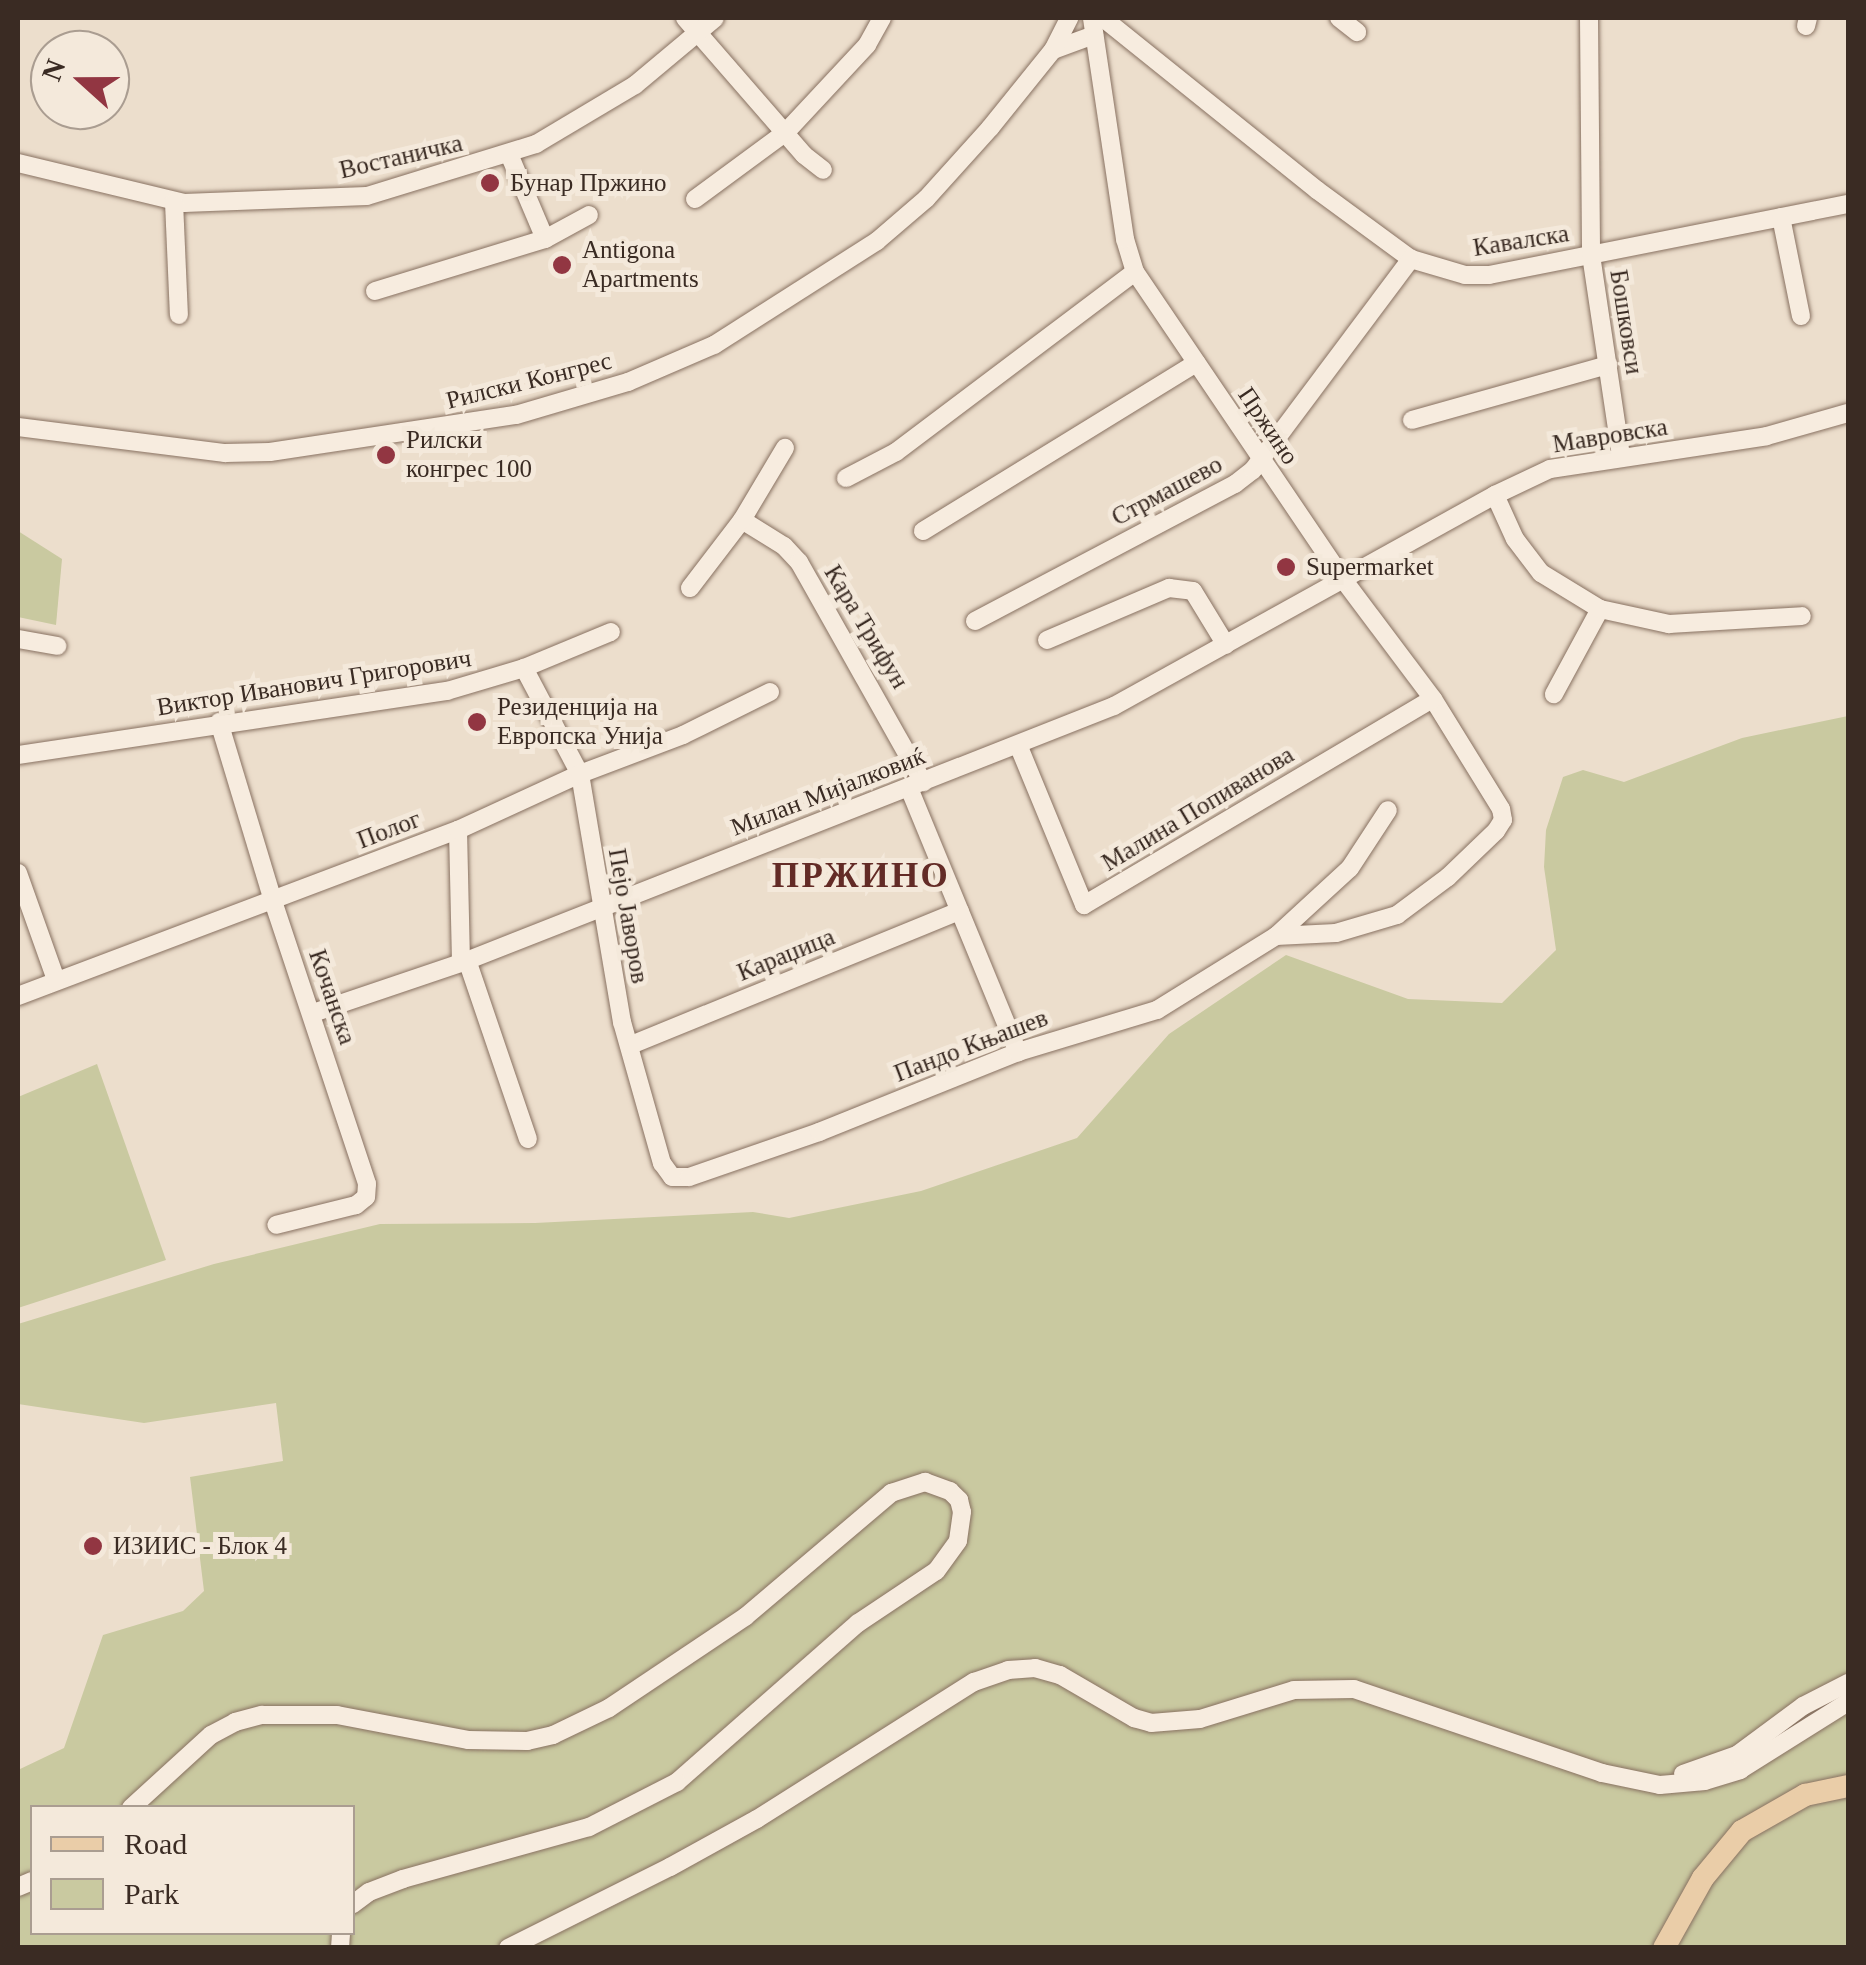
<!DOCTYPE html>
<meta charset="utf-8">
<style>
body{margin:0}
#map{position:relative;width:1866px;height:1965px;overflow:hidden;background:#ecdecc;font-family:Georgia,serif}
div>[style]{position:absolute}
.green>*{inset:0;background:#c9c9a0}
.roads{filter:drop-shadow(0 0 2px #887161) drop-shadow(0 0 2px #887161)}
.minor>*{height:18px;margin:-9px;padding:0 9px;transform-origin:9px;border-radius:9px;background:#f7ecdf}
.major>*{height:22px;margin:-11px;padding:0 11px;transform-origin:11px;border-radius:11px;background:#eacda8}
.dots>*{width:28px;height:28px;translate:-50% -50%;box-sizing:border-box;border:5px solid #f4e9db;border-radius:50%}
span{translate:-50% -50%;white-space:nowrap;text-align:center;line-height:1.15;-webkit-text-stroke:10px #f4e9db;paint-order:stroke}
.street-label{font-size:25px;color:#3a2b23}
.poi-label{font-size:25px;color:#3a2b23}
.left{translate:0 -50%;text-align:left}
.district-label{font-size:35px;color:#632b26;font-weight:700;letter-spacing:2.5px}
.frame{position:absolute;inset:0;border:20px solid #3a2b23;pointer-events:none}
.legend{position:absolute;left:30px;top:1805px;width:325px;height:130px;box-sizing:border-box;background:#f4e9db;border:2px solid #aa9d91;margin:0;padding:12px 18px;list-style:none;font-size:30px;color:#3a2b23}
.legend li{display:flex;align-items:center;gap:20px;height:50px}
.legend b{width:50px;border:2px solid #aa9d91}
.north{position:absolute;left:30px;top:30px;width:100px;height:100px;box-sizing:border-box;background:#f4e9db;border:2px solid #aa9d91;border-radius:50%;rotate:291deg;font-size:28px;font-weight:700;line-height:40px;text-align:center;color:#3a2b23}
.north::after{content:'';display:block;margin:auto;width:35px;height:45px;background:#923642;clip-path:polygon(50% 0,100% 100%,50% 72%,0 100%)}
</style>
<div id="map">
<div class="green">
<i style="clip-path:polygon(18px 531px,62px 559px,56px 625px,18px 617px)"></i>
<i style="clip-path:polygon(evenodd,1848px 716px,1848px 1947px,18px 1948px,18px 1770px,64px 1748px,103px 1635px,183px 1611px,204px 1591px,190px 1477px,283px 1461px,276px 1403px,144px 1423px,18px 1404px,18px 1324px,214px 1264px,380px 1224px,535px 1223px,753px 1212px,789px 1218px,921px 1191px,1077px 1138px,1169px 1034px,1286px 955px,1408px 999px,1502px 1003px,1556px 950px,1544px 867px,1546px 830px,1563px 777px,1583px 770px,1624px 782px,1742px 738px,1848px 716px,32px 1808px,352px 1808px,352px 1932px,32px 1932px,32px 1808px)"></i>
<i style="clip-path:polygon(97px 1064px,166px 1260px,18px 1308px,18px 1097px)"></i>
</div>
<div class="roads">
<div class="minor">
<i style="left:685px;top:18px;width:181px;rotate:49deg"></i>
<i style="left:804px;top:155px;width:24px;rotate:38deg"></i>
<i style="left:1103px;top:18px;width:275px;rotate:38.8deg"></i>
<i style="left:1317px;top:190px;width:117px;rotate:36.3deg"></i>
<i style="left:1411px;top:259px;width:56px;rotate:16.5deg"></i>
<i style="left:1465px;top:275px;width:24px"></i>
<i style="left:1489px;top:275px;width:366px;rotate:-11.2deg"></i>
<i style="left:1339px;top:18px;width:23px;rotate:38deg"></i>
<i style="left:1589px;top:18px;width:237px;rotate:89.5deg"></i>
<i style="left:1591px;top:255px;width:203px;rotate:81.5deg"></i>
<i style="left:1806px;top:26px;width:8px;rotate:-76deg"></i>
<i style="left:1053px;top:50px;width:44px;rotate:-20.1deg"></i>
<i style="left:509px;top:154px;width:92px;rotate:67deg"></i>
<i style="left:18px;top:163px;width:171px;rotate:13.5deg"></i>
<i style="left:184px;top:203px;width:183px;rotate:-2.2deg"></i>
<i style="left:367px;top:196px;width:177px;rotate:-17.1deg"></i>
<i style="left:536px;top:144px;width:115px;rotate:-30.8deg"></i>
<i style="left:635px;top:85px;width:104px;rotate:-39.9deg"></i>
<i style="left:695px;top:199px;width:113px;rotate:-36.4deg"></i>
<i style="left:786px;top:132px;width:119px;rotate:-47deg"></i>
<i style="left:867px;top:45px;width:31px;rotate:-61deg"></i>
<i style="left:174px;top:202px;width:113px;rotate:87.5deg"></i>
<i style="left:1781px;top:217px;width:101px;rotate:78.6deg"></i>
<i style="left:375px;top:291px;width:178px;rotate:-17deg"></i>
<i style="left:545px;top:239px;width:50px;rotate:-28.6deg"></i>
<i style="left:1412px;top:420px;width:204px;rotate:-15.7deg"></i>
<i style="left:18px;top:427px;width:209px;rotate:7.2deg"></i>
<i style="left:225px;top:453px;width:45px;rotate:-1.3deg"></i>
<i style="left:270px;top:452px;width:249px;rotate:-8.6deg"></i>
<i style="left:516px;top:415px;width:117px;rotate:-16.4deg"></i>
<i style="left:628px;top:382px;width:94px;rotate:-23.3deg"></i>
<i style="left:714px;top:345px;width:193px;rotate:-32.5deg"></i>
<i style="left:877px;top:241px;width:65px;rotate:-40.6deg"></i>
<i style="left:926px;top:199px;width:96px;rotate:-48deg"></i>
<i style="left:990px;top:128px;width:100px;rotate:-51.1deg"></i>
<i style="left:1053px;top:50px;width:36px;rotate:-63deg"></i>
<i style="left:846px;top:478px;width:56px;rotate:-27.5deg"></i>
<i style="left:896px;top:452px;width:299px;rotate:-37deg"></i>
<i style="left:1495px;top:495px;width:48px;rotate:65.6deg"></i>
<i style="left:1515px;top:539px;width:43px;rotate:52.6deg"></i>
<i style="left:1541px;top:573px;width:69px;rotate:31.4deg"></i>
<i style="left:1600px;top:609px;width:97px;rotate:118.4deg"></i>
<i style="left:742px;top:520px;width:49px;rotate:31.8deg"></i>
<i style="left:784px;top:546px;width:22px;rotate:47deg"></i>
<i style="left:799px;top:562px;width:253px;rotate:60.6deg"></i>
<i style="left:923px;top:531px;width:321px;rotate:-31.6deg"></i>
<i style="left:690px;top:588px;width:86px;rotate:-52.6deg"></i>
<i style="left:742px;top:520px;width:84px;rotate:-59.2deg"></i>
<i style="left:1600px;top:609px;width:71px;rotate:12.3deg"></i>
<i style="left:1669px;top:624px;width:133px;rotate:-3.4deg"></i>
<i style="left:975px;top:621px;width:294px;rotate:-27.8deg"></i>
<i style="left:1235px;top:484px;width:23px;rotate:-38deg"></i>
<i style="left:1253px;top:470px;width:264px;rotate:-53.2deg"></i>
<i style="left:18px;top:639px;width:40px;rotate:10deg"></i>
<i style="left:1047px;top:640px;width:133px;rotate:-23.1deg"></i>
<i style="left:1169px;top:588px;width:24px;rotate:7deg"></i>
<i style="left:1193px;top:591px;width:63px;rotate:58.6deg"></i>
<i style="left:524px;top:668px;width:120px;rotate:62.2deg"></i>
<i style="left:580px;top:774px;width:252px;rotate:80.4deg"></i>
<i style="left:622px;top:1022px;width:147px;rotate:74.2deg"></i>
<i style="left:662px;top:1163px;width:17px;rotate:54deg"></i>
<i style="left:672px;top:1177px;width:17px"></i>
<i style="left:689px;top:1177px;width:138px;rotate:-19.1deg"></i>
<i style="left:819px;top:1132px;width:214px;rotate:-21.9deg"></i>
<i style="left:1018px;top:1052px;width:145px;rotate:-16.8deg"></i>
<i style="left:1157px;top:1010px;width:140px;rotate:-31.9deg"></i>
<i style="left:1276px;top:936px;width:60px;rotate:-2.9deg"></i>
<i style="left:1336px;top:933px;width:64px;rotate:-16.4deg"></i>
<i style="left:1397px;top:915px;width:64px;rotate:-36.7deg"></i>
<i style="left:1448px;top:877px;width:66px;rotate:-43.8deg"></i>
<i style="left:1496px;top:831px;width:13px;rotate:-58deg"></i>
<i style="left:1503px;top:820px;width:11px;rotate:-100deg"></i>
<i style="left:1501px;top:809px;width:129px;rotate:-121.7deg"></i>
<i style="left:1433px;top:699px;width:150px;rotate:-126.9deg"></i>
<i style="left:1343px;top:579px;width:371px;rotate:-124.1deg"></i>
<i style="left:1135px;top:272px;width:34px;rotate:-107deg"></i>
<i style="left:1125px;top:239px;width:223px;rotate:-98.5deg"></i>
<i style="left:219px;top:722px;width:187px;rotate:73.2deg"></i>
<i style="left:273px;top:901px;width:298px;rotate:71.6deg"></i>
<i style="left:367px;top:1184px;width:13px;rotate:94deg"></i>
<i style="left:366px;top:1197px;width:13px;rotate:141deg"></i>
<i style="left:356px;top:1205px;width:82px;rotate:166deg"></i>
<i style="left:1019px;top:747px;width:171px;rotate:67.6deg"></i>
<i style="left:1084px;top:905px;width:405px;rotate:-30.6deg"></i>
<i style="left:18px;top:755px;width:434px;rotate:-8.5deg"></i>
<i style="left:447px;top:691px;width:80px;rotate:-16.6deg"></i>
<i style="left:524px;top:668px;width:94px;rotate:-22.5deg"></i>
<i style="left:909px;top:788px;width:286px;rotate:67.6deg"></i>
<i style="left:458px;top:830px;width:133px;rotate:88.7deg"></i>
<i style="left:18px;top:873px;width:114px;rotate:70.4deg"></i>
<i style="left:1276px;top:936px;width:100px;rotate:-42.6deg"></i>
<i style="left:1350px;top:868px;width:69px;rotate:-56.8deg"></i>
<i style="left:467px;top:960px;width:189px;rotate:71.2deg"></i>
<i style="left:18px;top:996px;width:470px;rotate:-20.7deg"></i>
<i style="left:458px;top:830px;width:134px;rotate:-24.7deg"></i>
<i style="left:580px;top:774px;width:110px;rotate:-20.7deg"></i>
<i style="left:683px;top:735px;width:97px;rotate:-26.3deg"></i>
<i style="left:313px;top:1013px;width:156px;rotate:-18.7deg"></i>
<i style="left:461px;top:963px;width:702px;rotate:-21.48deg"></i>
<i style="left:1114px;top:706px;width:436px;rotate:-29deg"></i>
<i style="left:1495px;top:495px;width:61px;rotate:-25.3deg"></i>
<i style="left:1550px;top:469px;width:219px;rotate:-8.6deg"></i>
<i style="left:1767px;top:436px;width:84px;rotate:-15.9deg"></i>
<i style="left:631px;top:1045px;width:355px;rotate:-22.2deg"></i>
<i style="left:1683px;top:1774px;width:57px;rotate:-19.4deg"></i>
<i style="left:1737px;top:1755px;width:82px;rotate:-36.6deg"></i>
<i style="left:1803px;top:1706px;width:51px;rotate:-27.1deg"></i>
<i style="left:131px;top:1808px;width:108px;rotate:-42.4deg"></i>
<i style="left:211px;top:1735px;width:27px;rotate:-28deg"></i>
<i style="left:235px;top:1722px;width:28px;rotate:-15deg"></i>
<i style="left:262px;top:1715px;width:75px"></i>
<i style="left:337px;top:1715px;width:133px;rotate:10.8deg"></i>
<i style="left:468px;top:1740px;width:59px;rotate:1deg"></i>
<i style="left:527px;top:1741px;width:27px;rotate:-13deg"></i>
<i style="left:553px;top:1735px;width:62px;rotate:-25.7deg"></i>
<i style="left:609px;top:1708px;width:164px;rotate:-33.8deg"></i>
<i style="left:745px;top:1617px;width:192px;rotate:-40.3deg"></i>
<i style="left:891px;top:1493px;width:36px;rotate:-18deg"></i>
<i style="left:925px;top:1482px;width:27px;rotate:20deg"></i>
<i style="left:950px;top:1491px;width:13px;rotate:45deg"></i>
<i style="left:959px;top:1500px;width:12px;rotate:76deg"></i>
<i style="left:962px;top:1512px;width:29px;rotate:98deg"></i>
<i style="left:958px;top:1541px;width:37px;rotate:126deg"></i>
<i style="left:936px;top:1571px;width:94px;rotate:146.3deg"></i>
<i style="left:858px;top:1623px;width:241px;rotate:138.7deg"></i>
<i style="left:677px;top:1782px;width:99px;rotate:152.9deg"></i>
<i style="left:589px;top:1827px;width:193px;rotate:164.4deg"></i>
<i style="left:403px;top:1879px;width:36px;rotate:159deg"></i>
<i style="left:369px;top:1892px;width:21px;rotate:143deg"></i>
<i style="left:18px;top:1887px;width:15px;rotate:-23deg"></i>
<i style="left:340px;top:1948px;width:16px;rotate:-86deg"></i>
<i style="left:508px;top:1948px;width:181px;rotate:-26.6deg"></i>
<i style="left:670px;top:1867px;width:99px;rotate:-28.9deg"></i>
<i style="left:757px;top:1819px;width:257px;rotate:-32.3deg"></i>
<i style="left:974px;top:1682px;width:36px;rotate:-19deg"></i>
<i style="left:1008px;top:1670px;width:27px;rotate:-4deg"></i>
<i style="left:1035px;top:1668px;width:26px;rotate:16deg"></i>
<i style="left:1060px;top:1675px;width:86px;rotate:30.2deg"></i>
<i style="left:1134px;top:1718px;width:18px;rotate:16deg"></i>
<i style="left:1151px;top:1723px;width:49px;rotate:-4.7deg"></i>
<i style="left:1200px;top:1719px;width:98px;rotate:-17.1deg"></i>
<i style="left:1294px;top:1690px;width:60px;rotate:-1deg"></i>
<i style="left:1354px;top:1689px;width:262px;rotate:18.7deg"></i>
<i style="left:1602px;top:1773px;width:59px;rotate:11.7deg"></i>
<i style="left:1660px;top:1785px;width:45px;rotate:-5.1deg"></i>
<i style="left:1705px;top:1781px;width:37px;rotate:-17deg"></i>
<i style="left:1740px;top:1770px;width:128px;rotate:-32.2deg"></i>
</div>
<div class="major">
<i style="left:1664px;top:1948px;width:80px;rotate:-60.9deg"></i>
<i style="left:1703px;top:1878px;width:61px;rotate:-50.3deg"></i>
<i style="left:1742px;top:1831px;width:73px;rotate:-29.7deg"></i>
<i style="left:1805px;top:1795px;width:44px;rotate:-11.8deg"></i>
</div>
</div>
<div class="dots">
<i style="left:490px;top:183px;background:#923642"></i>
<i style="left:562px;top:265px;background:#923642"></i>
<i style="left:386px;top:455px;background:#923642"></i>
<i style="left:1286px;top:567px;background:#923642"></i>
<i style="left:477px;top:722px;background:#923642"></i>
<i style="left:93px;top:1546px;background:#923642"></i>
</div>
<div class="street-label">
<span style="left:401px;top:157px;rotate:-13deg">Востаничка</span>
<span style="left:1521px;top:241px;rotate:-9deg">Кавалска</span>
<span style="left:1626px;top:322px;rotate:81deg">Бошковси</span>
<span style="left:529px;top:381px;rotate:-14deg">Рилски Конгрес</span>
<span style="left:1268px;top:426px;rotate:56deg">Пржино</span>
<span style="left:1610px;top:436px;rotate:-9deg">Мавровска</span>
<span style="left:1167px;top:491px;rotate:-28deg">Стрмашево</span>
<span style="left:866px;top:627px;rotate:59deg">Кара Трифун</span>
<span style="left:314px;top:683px;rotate:-9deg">Виктор Иванович Григорович</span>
<span style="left:828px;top:792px;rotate:-21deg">Милан Мијалковиќ</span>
<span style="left:1198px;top:809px;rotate:-31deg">Малина Попиванова</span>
<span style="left:389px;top:830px;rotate:-21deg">Полог</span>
<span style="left:628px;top:916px;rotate:80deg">Пејо Јаворов</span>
<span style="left:786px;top:955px;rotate:-22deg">Караџица</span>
<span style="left:332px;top:997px;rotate:71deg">Кочанска</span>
<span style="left:971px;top:1046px;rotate:-21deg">Пандо Књашев</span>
</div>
<div class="poi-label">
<span class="left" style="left:510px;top:183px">Бунар Пржино</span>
<span class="left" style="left:582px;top:265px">Antigona<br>Apartments</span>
<span class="left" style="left:406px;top:455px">Рилски<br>конгрес 100</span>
<span class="left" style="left:1306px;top:567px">Supermarket</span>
<span class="left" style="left:497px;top:722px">Резиденција на<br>Европска Унија</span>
<span class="left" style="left:113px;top:1546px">ИЗИИС - Блок 4</span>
</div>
<div class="district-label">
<span style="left:861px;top:876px">ПРЖИНО</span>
</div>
<div class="frame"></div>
<ul class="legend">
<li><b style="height:12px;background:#eacda8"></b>Road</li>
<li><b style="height:28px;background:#c9c9a0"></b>Park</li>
</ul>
<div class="north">N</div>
</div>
